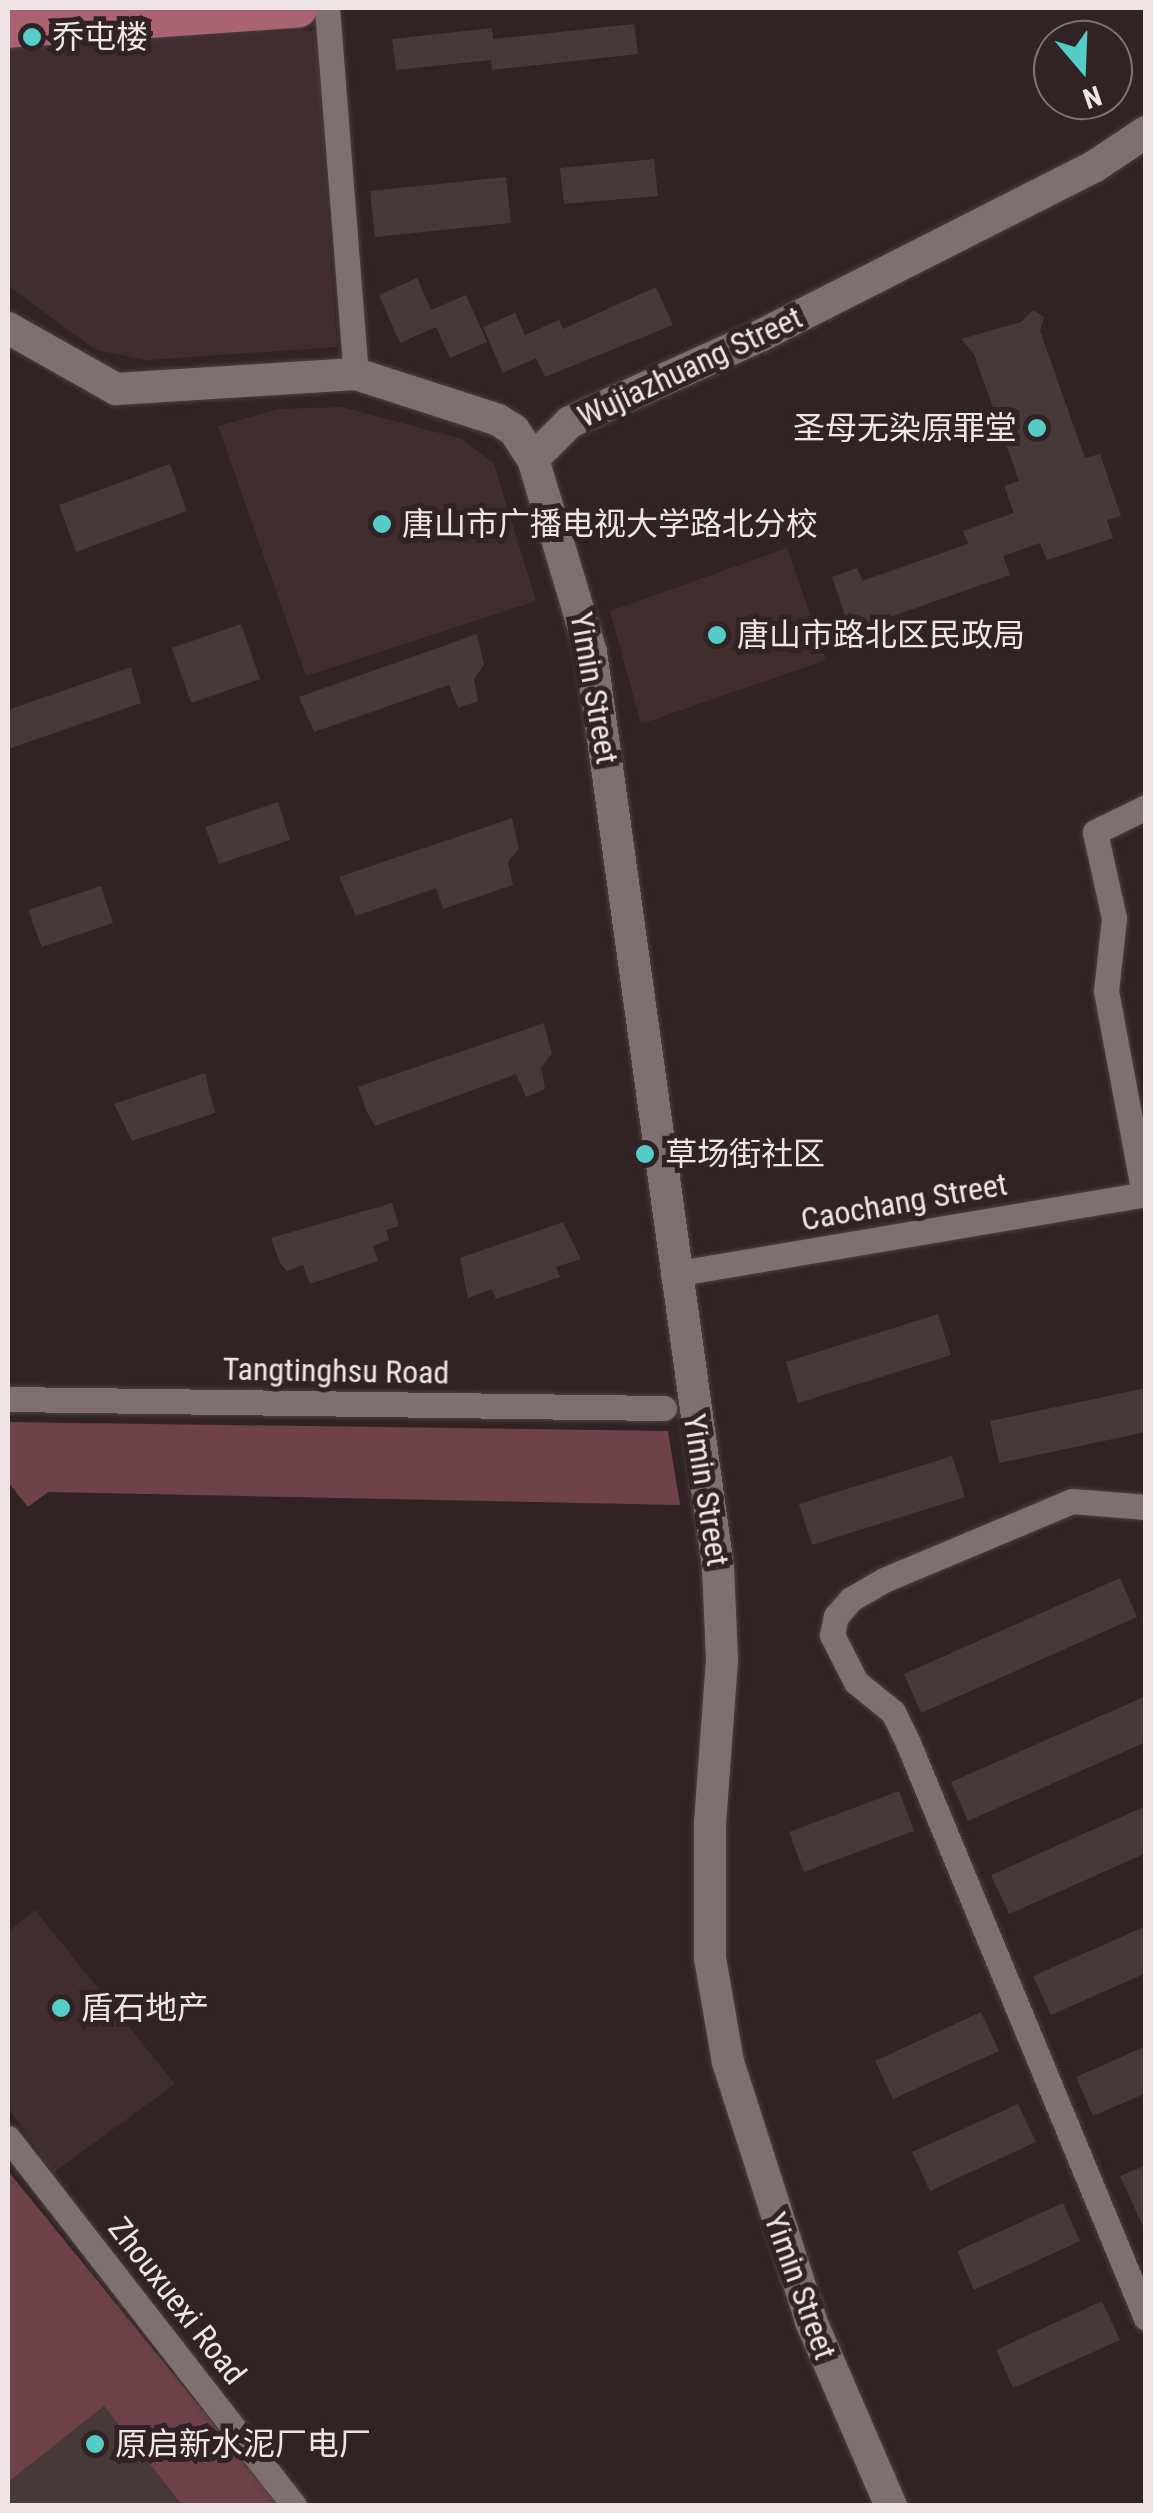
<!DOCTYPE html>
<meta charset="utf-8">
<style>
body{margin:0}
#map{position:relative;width:1153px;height:2513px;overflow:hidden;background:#312325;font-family:"Roboto Condensed","Noto Sans SC",sans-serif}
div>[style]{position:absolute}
.built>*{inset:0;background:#412c2f}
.green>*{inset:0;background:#6f4148}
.building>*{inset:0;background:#47383a}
.roads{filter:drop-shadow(0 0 2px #4c4142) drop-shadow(0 0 2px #4c4142)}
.minor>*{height:25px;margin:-12.5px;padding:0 12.5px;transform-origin:12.5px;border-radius:12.5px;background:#806f71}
.tertiary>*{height:32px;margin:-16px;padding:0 16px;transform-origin:16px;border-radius:16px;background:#806f71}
.primary>*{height:40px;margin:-20px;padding:0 20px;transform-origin:20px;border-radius:20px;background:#aa6370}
.dots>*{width:28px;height:28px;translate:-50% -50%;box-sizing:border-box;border:5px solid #312325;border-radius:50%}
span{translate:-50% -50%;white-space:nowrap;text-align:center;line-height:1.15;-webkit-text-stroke:10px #312325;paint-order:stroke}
.poi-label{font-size:32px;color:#efe5e6}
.left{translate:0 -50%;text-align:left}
.right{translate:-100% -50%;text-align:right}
.street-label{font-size:32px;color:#efe5e6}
.frame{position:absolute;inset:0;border:10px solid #efe5e6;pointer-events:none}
.north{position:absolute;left:1033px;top:20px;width:100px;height:100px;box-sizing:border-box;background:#312325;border:2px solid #7d7172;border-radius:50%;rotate:161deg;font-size:28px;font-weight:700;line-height:40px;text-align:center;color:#efe5e6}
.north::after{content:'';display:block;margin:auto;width:35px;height:45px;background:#54cdc7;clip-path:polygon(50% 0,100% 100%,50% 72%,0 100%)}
</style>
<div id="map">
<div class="built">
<i style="clip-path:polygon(316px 30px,337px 347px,147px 360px,96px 350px,8px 286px,8px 45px)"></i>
<i style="clip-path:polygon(342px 407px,462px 439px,494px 464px,536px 601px,306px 676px,218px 426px,279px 409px)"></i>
<i style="clip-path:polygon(787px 548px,826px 660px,641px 724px,610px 611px)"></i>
<i style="clip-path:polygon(35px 1910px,175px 2084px,53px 2173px,8px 2108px,8px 1932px)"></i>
</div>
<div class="green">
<i style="clip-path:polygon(8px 1422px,668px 1431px,680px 1505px,48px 1492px,28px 1507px,8px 1482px)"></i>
<i style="clip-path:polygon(8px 2171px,270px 2493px,278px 2505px,8px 2505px)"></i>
</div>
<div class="building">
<i style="clip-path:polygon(634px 24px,638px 54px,492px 70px,491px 60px,396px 70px,392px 39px,492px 28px,493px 39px)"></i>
<i style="clip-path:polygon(654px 159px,658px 196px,564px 204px,560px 168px)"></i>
<i style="clip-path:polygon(506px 177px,511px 223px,375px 237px,370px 191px)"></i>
<i style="clip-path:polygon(417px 278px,431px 310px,466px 295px,487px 342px,450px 358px,436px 327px,400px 343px,379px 295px)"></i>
<i style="clip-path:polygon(656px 287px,673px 325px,545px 377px,536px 358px,503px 373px,483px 327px,515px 313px,525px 335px,559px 320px,563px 329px)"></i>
<i style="clip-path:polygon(1033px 310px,1044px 317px,1040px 331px,1085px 458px,1100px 454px,1121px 516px,1107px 520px,1113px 538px,1047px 560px,1040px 543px,1003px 556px,1010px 575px,850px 631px,832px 577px,857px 568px,862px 581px,968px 544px,963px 531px,1014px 513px,1004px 486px,1019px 481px,974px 354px,961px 339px,1021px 322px)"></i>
<i style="clip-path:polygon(170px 464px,187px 511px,76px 552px,59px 505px)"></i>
<i style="clip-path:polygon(241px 624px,260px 679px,191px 703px,172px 648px)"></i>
<i style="clip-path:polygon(477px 634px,484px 665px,474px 679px,478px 701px,458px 708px,449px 685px,314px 732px,299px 697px)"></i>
<i style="clip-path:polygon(131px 667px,141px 703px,8px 749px,8px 710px)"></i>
<i style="clip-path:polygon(278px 802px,290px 840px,219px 864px,205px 827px)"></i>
<i style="clip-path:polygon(512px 818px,519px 849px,508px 862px,513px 885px,443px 909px,436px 888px,356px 916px,339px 877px)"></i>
<i style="clip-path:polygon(101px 886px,113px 923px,42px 947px,28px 910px)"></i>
<i style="clip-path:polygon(544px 1023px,552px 1054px,541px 1067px,545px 1089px,526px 1097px,516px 1074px,375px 1126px,366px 1110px,358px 1087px)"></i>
<i style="clip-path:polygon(205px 1073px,215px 1113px,132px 1141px,114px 1104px)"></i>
<i style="clip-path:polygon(392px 1203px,399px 1226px,386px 1230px,389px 1240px,373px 1246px,378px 1261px,310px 1284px,303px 1265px,287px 1271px,280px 1263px,271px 1238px)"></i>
<i style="clip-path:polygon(563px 1222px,581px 1259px,556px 1267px,560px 1277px,496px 1299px,492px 1289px,468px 1298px,460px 1258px)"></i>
<i style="clip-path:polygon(938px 1314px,951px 1355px,798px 1403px,786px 1362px)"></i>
<i style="clip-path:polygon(1146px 1388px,1146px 1432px,999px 1463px,990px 1421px)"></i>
<i style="clip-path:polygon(952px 1456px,965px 1497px,812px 1545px,799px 1504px)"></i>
<i style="clip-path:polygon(1120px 1578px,1137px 1617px,921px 1713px,904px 1674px)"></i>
<i style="clip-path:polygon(1146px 1696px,1146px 1742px,968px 1821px,951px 1782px)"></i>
<i style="clip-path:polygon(899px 1791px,914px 1831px,804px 1872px,789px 1832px)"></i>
<i style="clip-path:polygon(1146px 1806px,1146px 1853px,1009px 1914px,991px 1875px)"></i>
<i style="clip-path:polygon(1146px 1926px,1146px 1973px,1051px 2015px,1033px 1976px)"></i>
<i style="clip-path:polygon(981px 2012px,999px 2051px,893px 2099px,875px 2061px)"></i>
<i style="clip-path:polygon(1146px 2046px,1146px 2093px,1093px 2116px,1076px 2077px)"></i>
<i style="clip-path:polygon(1018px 2104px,1036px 2142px,930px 2191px,912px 2152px)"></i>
<i style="clip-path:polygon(1146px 2165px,1146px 2233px,1120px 2176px)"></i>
<i style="clip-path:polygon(1063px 2203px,1080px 2241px,974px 2290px,957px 2251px)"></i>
<i style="clip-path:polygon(1102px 2301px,1120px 2340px,1013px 2388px,996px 2350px)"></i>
<i style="clip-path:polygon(104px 2406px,183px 2506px,8px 2506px,8px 2482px)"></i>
</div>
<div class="roads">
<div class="minor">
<i style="left:327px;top:8px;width:367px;rotate:85.5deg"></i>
<i style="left:1144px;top:1194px;width:207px;rotate:-100.6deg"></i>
<i style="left:1106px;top:991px;width:73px;rotate:-83.7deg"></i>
<i style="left:1114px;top:918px;width:88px;rotate:-102.5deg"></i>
<i style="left:1095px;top:832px;width:57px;rotate:-26.1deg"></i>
<i style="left:673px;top:1274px;width:480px;rotate:-9.6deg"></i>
<i style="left:8px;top:1399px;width:656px;rotate:0.79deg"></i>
<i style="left:1146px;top:1507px;width:74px;rotate:-175.4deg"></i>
<i style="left:1072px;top:1501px;width:204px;rotate:157.2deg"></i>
<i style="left:884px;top:1580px;width:38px;rotate:150deg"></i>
<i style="left:851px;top:1599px;width:23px;rotate:131deg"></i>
<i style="left:836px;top:1616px;width:19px;rotate:102deg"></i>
<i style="left:832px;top:1635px;width:53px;rotate:62.9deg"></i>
<i style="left:856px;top:1682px;width:48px;rotate:39deg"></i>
<i style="left:893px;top:1712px;width:34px;rotate:64deg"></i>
<i style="left:908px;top:1743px;width:622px;rotate:67.51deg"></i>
<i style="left:8px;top:2138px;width:466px;rotate:52.1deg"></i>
</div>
<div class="tertiary">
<i style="left:8px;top:328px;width:124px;rotate:29.5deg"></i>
<i style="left:116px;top:389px;width:240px;rotate:-3.6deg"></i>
<i style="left:356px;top:374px;width:149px;rotate:17.9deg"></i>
<i style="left:498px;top:420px;width:19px;rotate:32deg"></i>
<i style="left:514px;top:430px;width:35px;rotate:57deg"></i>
<i style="left:533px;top:459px;width:202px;rotate:73.3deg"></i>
<i style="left:591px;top:652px;width:924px;rotate:82.1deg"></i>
<i style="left:718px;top:1567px;width:93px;rotate:87.5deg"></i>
<i style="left:722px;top:1660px;width:164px;rotate:94.2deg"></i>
<i style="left:710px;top:1824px;width:134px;rotate:90deg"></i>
<i style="left:710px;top:1958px;width:106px;rotate:80.2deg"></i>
<i style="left:728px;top:2062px;width:272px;rotate:72.2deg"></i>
<i style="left:811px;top:2321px;width:202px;rotate:66.6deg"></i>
<i style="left:533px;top:459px;width:52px;rotate:-45deg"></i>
<i style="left:570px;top:422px;width:211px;rotate:-24.4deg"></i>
<i style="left:762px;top:335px;width:373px;rotate:-26.9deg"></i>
<i style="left:1095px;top:166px;width:61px;rotate:-33.7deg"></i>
</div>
<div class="primary">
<i style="left:8px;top:28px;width:290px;rotate:-4deg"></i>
</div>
</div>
<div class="dots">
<i style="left:32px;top:37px;background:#54cdc7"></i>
<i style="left:1037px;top:428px;background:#54cdc7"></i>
<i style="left:382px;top:524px;background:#54cdc7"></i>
<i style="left:717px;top:635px;background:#54cdc7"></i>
<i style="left:645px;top:1154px;background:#54cdc7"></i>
<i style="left:61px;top:2008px;background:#54cdc7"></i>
<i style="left:95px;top:2444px;background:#54cdc7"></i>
</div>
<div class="poi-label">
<span class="left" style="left:52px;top:37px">乔屯楼</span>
<span class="right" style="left:1017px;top:428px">圣母无染原罪堂</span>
<span class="left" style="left:402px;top:524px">唐山市广播电视大学路北分校</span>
<span class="left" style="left:737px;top:635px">唐山市路北区民政局</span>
<span class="left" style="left:665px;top:1154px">草场街社区</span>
<span class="left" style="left:81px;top:2008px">盾石地产</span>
<span class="left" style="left:115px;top:2444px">原启新水泥厂电厂</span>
</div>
<div class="street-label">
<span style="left:690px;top:367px;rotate:-25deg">Wujiazhuang Street</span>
<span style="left:594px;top:688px;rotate:80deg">Yimin Street</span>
<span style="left:904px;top:1202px;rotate:-10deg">Caochang Street</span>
<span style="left:336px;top:1371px;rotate:1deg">Tangtinghsu Road</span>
<span style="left:706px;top:1490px;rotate:81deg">Yimin Street</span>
<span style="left:800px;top:2286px;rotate:70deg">Yimin Street</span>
<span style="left:177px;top:2301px;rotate:52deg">Zhouxuexi Road</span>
</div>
<div class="frame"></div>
<div class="north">N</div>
</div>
